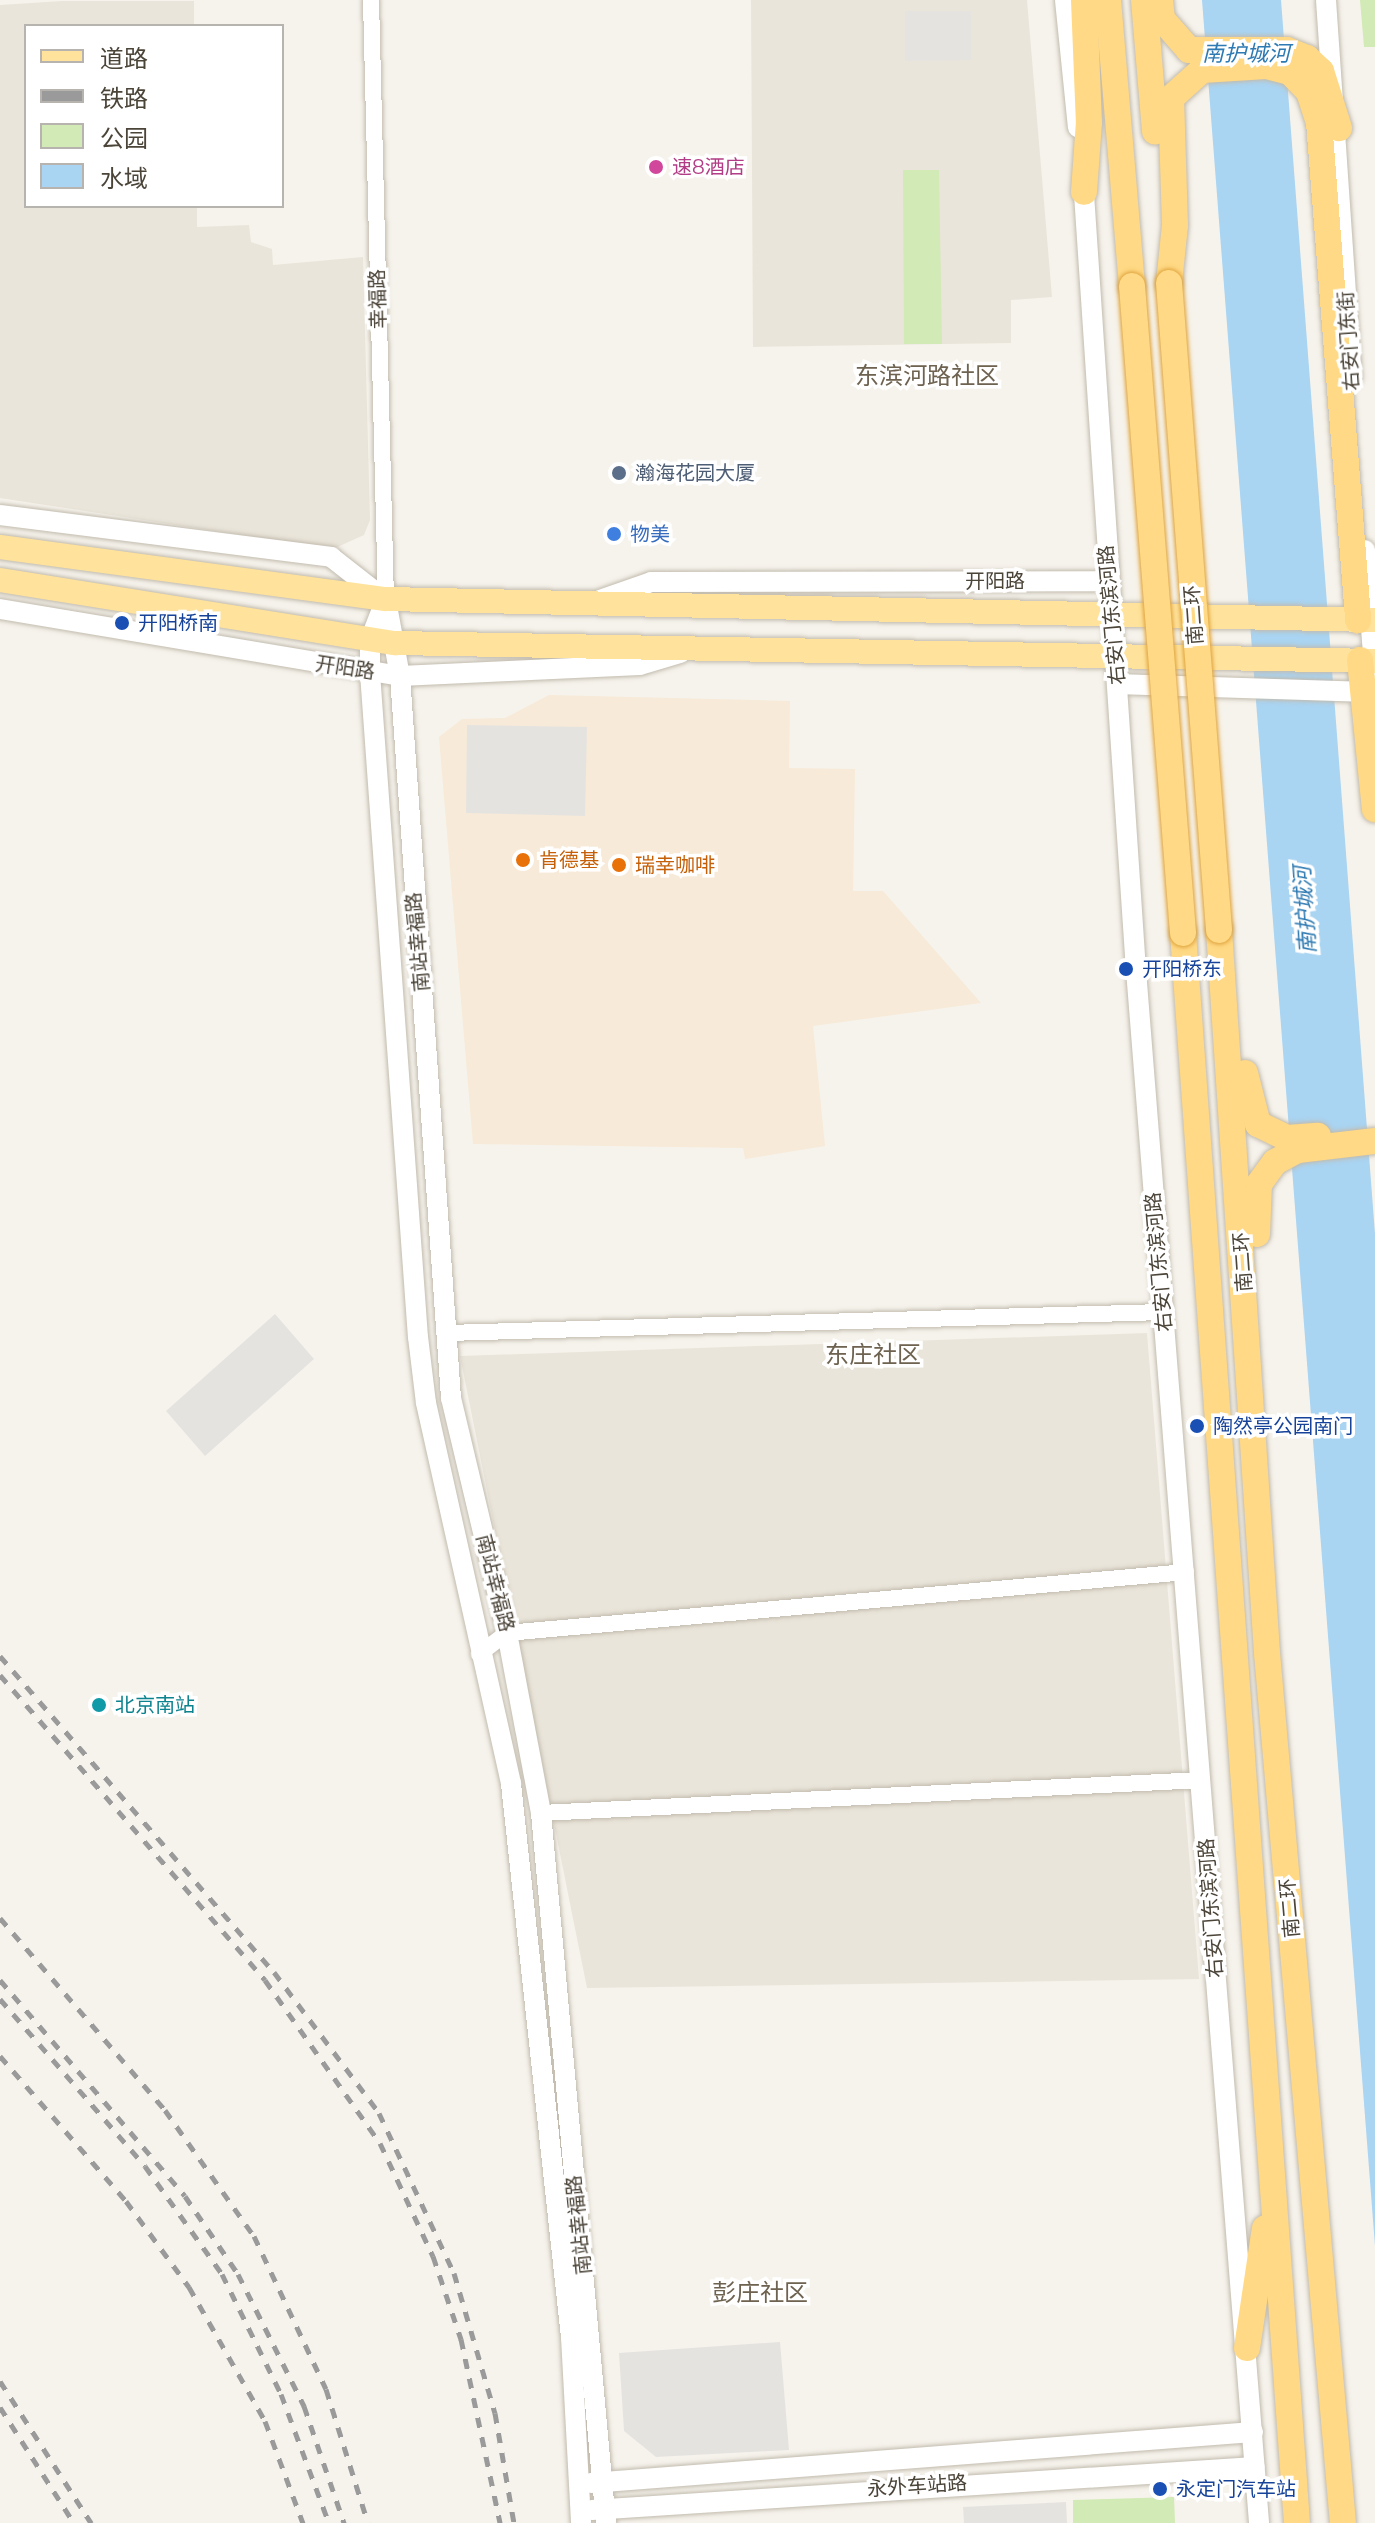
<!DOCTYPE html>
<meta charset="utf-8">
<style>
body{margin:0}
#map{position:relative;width:1375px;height:2523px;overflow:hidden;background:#f6f3ec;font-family:Montserrat,"Noto Sans SC",sans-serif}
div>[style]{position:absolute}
.residential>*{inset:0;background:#eae5da}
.commercial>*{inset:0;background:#f7ead8}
.green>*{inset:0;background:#d2eab5}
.parking>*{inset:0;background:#e5e3e0}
.water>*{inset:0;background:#a9d4f2}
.roads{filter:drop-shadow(0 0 2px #c2bbae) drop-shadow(0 0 2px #c2bbae)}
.minor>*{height:16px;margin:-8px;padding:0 8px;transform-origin:8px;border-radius:8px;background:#fff}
.tertiary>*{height:20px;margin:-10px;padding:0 10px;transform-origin:10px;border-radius:10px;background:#fff}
.primary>*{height:24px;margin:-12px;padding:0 12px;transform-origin:12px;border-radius:12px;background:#ffe39c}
.trunk>*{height:26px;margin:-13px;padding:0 13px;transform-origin:13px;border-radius:13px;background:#ffd985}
.rail>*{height:5px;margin-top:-2.5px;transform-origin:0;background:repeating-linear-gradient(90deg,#9a9a9a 0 10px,transparent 0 20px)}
.bridges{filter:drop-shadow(0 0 2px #e0a43c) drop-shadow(0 0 2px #e0a43c)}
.trunk-bridge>*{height:26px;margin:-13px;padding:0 13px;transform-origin:13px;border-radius:13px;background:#ffd985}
.dots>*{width:22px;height:22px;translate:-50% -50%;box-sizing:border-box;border:4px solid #fff;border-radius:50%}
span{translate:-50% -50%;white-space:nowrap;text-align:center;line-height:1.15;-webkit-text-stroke:7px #fff;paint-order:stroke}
.hotel-label{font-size:20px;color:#b23c85}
.left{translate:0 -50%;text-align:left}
.street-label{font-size:20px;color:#4b4439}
.service-label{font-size:20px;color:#4e5e75}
.shop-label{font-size:20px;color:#366cbe}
.transit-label{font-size:20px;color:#164399}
.food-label{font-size:20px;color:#c56008}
.culture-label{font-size:20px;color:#0d838f}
.water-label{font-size:22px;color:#2e7ab2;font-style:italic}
.quarter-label{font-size:24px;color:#6e6250}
.legend{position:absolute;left:24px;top:24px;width:260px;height:184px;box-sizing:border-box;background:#fff;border:2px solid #b7b4b0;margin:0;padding:10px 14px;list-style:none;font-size:24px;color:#4b4439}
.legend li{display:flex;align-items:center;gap:16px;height:40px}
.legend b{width:40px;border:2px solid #b7b4b0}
</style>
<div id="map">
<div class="residential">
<i style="clip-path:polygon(751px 0,1027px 0,1052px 297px,1011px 300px,1011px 343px,753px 347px)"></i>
<i style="clip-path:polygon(62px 1px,194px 1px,194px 26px,26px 26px,26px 206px,197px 206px,197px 227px,249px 225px,251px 242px,272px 249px,273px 265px,363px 257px,370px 520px,364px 535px,333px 549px,0 498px,0 5px)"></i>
<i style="clip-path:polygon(1147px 1333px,1199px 1979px,587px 1988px,460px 1356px)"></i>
</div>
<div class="commercial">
<i style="clip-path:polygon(549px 695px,790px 701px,789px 768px,855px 769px,853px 891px,883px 891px,981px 1003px,813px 1026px,825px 1146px,745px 1159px,743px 1148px,473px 1144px,439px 737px,462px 719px,505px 718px)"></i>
</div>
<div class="green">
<i style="clip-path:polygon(1360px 0,1375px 0,1375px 47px,1364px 47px)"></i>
<i style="clip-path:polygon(903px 170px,939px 170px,942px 344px,904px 344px)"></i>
<i style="clip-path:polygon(1174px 2497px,1175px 2523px,1073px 2523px,1073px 2500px)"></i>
</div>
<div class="parking">
<i style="clip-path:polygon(905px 11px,971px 11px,971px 60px,905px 61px)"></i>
<i style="clip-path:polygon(467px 725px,587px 727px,585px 816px,466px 813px)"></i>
<i style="clip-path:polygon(275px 1314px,314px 1359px,205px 1456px,166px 1411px)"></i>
<i style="clip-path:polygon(780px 2342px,789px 2450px,656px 2457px,624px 2431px,619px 2353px)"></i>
<i style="clip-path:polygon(1066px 2502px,1067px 2523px,964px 2523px,963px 2507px)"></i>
</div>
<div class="water">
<i style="clip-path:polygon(1202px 0,1281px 0,1375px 1234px,1375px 2246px)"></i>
</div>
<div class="roads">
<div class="minor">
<i style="left:371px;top:0;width:599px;rotate:88.57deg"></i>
<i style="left:447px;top:1333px;width:716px;rotate:-1.68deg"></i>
<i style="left:479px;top:1654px;width:35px;rotate:-37deg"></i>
<i style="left:507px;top:1633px;width:682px;rotate:-5.13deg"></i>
<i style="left:541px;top:1813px;width:662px;rotate:-2.86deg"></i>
</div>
<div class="tertiary">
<i style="left:1065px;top:0;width:128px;rotate:84.2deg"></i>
<i style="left:1326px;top:0;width:379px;rotate:86.1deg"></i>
<i style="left:1083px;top:179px;width:793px;rotate:86.17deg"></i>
<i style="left:1136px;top:970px;width:1558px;rotate:85.47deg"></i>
<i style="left:0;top:515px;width:334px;rotate:7.2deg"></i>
<i style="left:331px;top:557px;width:65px;rotate:38.1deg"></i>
<i style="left:1365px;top:550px;width:131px;rotate:85.6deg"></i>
<i style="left:386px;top:599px;width:44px;rotate:111.3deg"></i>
<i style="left:370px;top:640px;width:33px;rotate:90deg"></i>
<i style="left:370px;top:673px;width:666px;rotate:85.87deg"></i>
<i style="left:418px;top:1337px;width:66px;rotate:83.1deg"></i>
<i style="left:426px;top:1403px;width:390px;rotate:77.4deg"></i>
<i style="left:511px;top:1784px;width:556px;rotate:83.81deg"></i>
<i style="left:571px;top:2337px;width:186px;rotate:86.9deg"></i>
<i style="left:386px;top:600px;width:77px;rotate:79.6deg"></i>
<i style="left:400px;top:676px;width:724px;rotate:85.96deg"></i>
<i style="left:451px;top:1398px;width:242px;rotate:76.6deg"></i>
<i style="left:507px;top:1633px;width:183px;rotate:79.3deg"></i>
<i style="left:541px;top:1813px;width:713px;rotate:84.77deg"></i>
<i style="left:600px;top:600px;width:54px;rotate:-19.4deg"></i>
<i style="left:651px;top:582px;width:458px;rotate:-0.1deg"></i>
<i style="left:0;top:609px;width:406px;rotate:9.5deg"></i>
<i style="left:400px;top:676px;width:240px;rotate:-2.6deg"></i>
<i style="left:640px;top:665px;width:42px;rotate:-16.7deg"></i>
<i style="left:1118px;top:684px;width:257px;rotate:1.8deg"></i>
<i style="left:591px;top:2483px;width:664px;rotate:-4.41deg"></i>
<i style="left:592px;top:2510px;width:664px;rotate:-3.71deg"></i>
</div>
<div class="primary">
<i style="left:0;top:547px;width:389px;rotate:7.7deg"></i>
<i style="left:386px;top:599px;width:989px;rotate:1.22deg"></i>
<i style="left:0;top:580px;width:400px;rotate:9.1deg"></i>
<i style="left:395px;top:643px;width:980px;rotate:1.05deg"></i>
</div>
<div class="trunk">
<i style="left:1084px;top:0;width:122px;rotate:87.7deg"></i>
<i style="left:1089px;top:122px;width:70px;rotate:94.1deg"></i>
<i style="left:1108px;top:0;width:287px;rotate:85.2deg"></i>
<i style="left:1144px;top:0;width:132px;rotate:85.2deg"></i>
<i style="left:1160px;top:0;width:19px;rotate:84deg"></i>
<i style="left:1162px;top:19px;width:41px;rotate:48.9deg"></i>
<i style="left:1189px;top:50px;width:98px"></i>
<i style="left:1287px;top:50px;width:22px;rotate:22deg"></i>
<i style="left:1307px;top:58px;width:19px;rotate:43deg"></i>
<i style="left:1321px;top:71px;width:60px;rotate:72.5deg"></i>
<i style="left:1169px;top:283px;width:58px;rotate:-84.1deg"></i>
<i style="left:1175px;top:225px;width:127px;rotate:-91.8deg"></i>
<i style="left:1171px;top:98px;width:42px;rotate:-42.1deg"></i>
<i style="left:1202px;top:70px;width:64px;rotate:-3.6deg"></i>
<i style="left:1266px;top:66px;width:25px;rotate:14deg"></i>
<i style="left:1290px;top:72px;width:28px;rotate:46deg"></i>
<i style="left:1309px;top:92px;width:32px;rotate:72deg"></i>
<i style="left:1319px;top:122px;width:500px;rotate:85.5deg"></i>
<i style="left:1360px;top:660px;width:150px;rotate:84.3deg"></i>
<i style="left:1219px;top:930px;width:725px;rotate:86.2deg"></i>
<i style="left:1267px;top:1653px;width:873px;rotate:85.01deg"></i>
<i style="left:1183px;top:933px;width:1594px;rotate:85.9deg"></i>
<i style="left:1245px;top:1073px;width:53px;rotate:75.7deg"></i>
<i style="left:1258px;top:1124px;width:32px;rotate:26deg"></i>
<i style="left:1287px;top:1138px;width:31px;rotate:-4deg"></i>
<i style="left:1257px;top:1234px;width:50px;rotate:-87.7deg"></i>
<i style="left:1259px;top:1184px;width:27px;rotate:-54deg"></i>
<i style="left:1275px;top:1162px;width:26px;rotate:-28deg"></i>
<i style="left:1298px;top:1150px;width:78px;rotate:-6.7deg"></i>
<i style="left:1247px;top:2348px;width:121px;rotate:-81.5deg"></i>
</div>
</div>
<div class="rail">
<i style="left:0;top:1656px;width:418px;rotate:49.1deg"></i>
<i style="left:274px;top:1972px;width:176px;rotate:53.3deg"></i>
<i style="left:379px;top:2113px;width:177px;rotate:64.9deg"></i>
<i style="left:454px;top:2273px;width:146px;rotate:73.7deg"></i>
<i style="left:495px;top:2413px;width:112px;rotate:80.2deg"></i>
<i style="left:0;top:1675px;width:404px;rotate:49deg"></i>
<i style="left:265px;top:1980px;width:199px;rotate:54.8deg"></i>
<i style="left:380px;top:2143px;width:125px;rotate:64.9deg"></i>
<i style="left:433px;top:2256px;width:88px;rotate:71.4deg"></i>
<i style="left:461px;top:2339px;width:188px;rotate:78deg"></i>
<i style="left:0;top:1918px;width:253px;rotate:49.3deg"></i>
<i style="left:165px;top:2110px;width:154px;rotate:54.8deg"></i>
<i style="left:254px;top:2236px;width:169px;rotate:64.8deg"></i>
<i style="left:326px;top:2389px;width:140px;rotate:72.6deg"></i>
<i style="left:0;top:1980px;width:284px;rotate:49.4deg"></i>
<i style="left:185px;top:2196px;width:94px;rotate:55.8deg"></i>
<i style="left:238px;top:2274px;width:148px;rotate:63.4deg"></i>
<i style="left:304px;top:2406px;width:124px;rotate:71.1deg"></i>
<i style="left:0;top:1999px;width:221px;rotate:49deg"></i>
<i style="left:145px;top:2166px;width:133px;rotate:54.5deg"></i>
<i style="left:222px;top:2274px;width:134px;rotate:63.8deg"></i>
<i style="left:281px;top:2394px;width:138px;rotate:69.6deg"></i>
<i style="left:0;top:2056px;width:192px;rotate:49deg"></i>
<i style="left:126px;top:2201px;width:107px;rotate:53.8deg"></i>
<i style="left:189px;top:2287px;width:154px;rotate:60.4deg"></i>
<i style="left:265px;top:2421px;width:109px;rotate:69.6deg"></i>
<i style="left:0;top:2381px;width:169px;rotate:57.3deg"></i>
<i style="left:0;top:2407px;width:138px;rotate:57.5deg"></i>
</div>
<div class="bridges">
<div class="trunk-bridge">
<i style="left:1169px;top:283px;width:649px;rotate:85.58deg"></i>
<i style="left:1132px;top:286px;width:649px;rotate:85.49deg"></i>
</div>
</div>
<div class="dots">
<i style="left:656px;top:167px;background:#d1479c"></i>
<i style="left:619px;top:473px;background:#5c6f8a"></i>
<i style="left:614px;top:534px;background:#3f7fe0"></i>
<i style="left:122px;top:623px;background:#1a4fb4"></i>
<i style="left:523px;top:860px;background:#e8710a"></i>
<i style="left:619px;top:865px;background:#e8710a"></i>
<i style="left:1126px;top:969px;background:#1a4fb4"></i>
<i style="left:1197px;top:1426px;background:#1a4fb4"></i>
<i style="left:99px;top:1705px;background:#0f9aa8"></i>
<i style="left:1160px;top:2489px;background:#1a4fb4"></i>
</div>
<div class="hotel-label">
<span class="left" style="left:672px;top:167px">速8酒店</span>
</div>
<div class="street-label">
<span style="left:378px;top:299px;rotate:-91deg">幸福路</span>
<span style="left:1349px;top:341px;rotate:-94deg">右安门东街</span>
<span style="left:995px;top:581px">开阳路</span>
<span style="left:1112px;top:615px;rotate:-95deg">右安门东滨河路</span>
<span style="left:1194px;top:615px;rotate:-94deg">南二环</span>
<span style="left:345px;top:668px;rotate:9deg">开阳路</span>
<span style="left:418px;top:942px;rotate:-95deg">南站幸福路</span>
<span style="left:1159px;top:1262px;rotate:-95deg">右安门东滨河路</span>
<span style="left:1243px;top:1262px;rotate:-94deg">南二环</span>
<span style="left:495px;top:1583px;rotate:76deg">南站幸福路</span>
<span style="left:1211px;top:1908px;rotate:-94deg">右安门东滨河路</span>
<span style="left:1290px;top:1908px;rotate:-95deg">南二环</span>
<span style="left:579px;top:2225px;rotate:-96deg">南站幸福路</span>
<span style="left:917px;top:2486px;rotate:-4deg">永外车站路</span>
</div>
<div class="service-label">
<span class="left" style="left:635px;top:473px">瀚海花园大厦</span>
</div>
<div class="shop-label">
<span class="left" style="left:630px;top:534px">物美</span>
</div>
<div class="transit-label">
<span class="left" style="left:138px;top:623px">开阳桥南</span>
<span class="left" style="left:1142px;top:969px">开阳桥东</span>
<span class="left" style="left:1213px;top:1426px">陶然亭公园南门</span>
<span class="left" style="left:1176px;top:2489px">永定门汽车站</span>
</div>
<div class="food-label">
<span class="left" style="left:539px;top:860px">肯德基</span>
<span class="left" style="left:635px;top:865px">瑞幸咖啡</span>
</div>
<div class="culture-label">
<span class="left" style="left:115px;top:1705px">北京南站</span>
</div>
<div class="water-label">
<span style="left:1246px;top:54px">南护城河</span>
<span style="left:1305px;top:910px;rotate:-94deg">南护城河</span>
</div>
<div class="quarter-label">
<span style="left:927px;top:376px">东滨河路社区</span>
<span style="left:873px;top:1355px">东庄社区</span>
<span style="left:760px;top:2293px">彭庄社区</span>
</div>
<ul class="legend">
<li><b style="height:10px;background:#ffe39c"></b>道路</li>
<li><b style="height:10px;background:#9a9a9a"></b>铁路</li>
<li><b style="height:22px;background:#d2eab5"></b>公园</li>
<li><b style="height:22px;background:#a9d4f2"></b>水域</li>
</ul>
</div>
